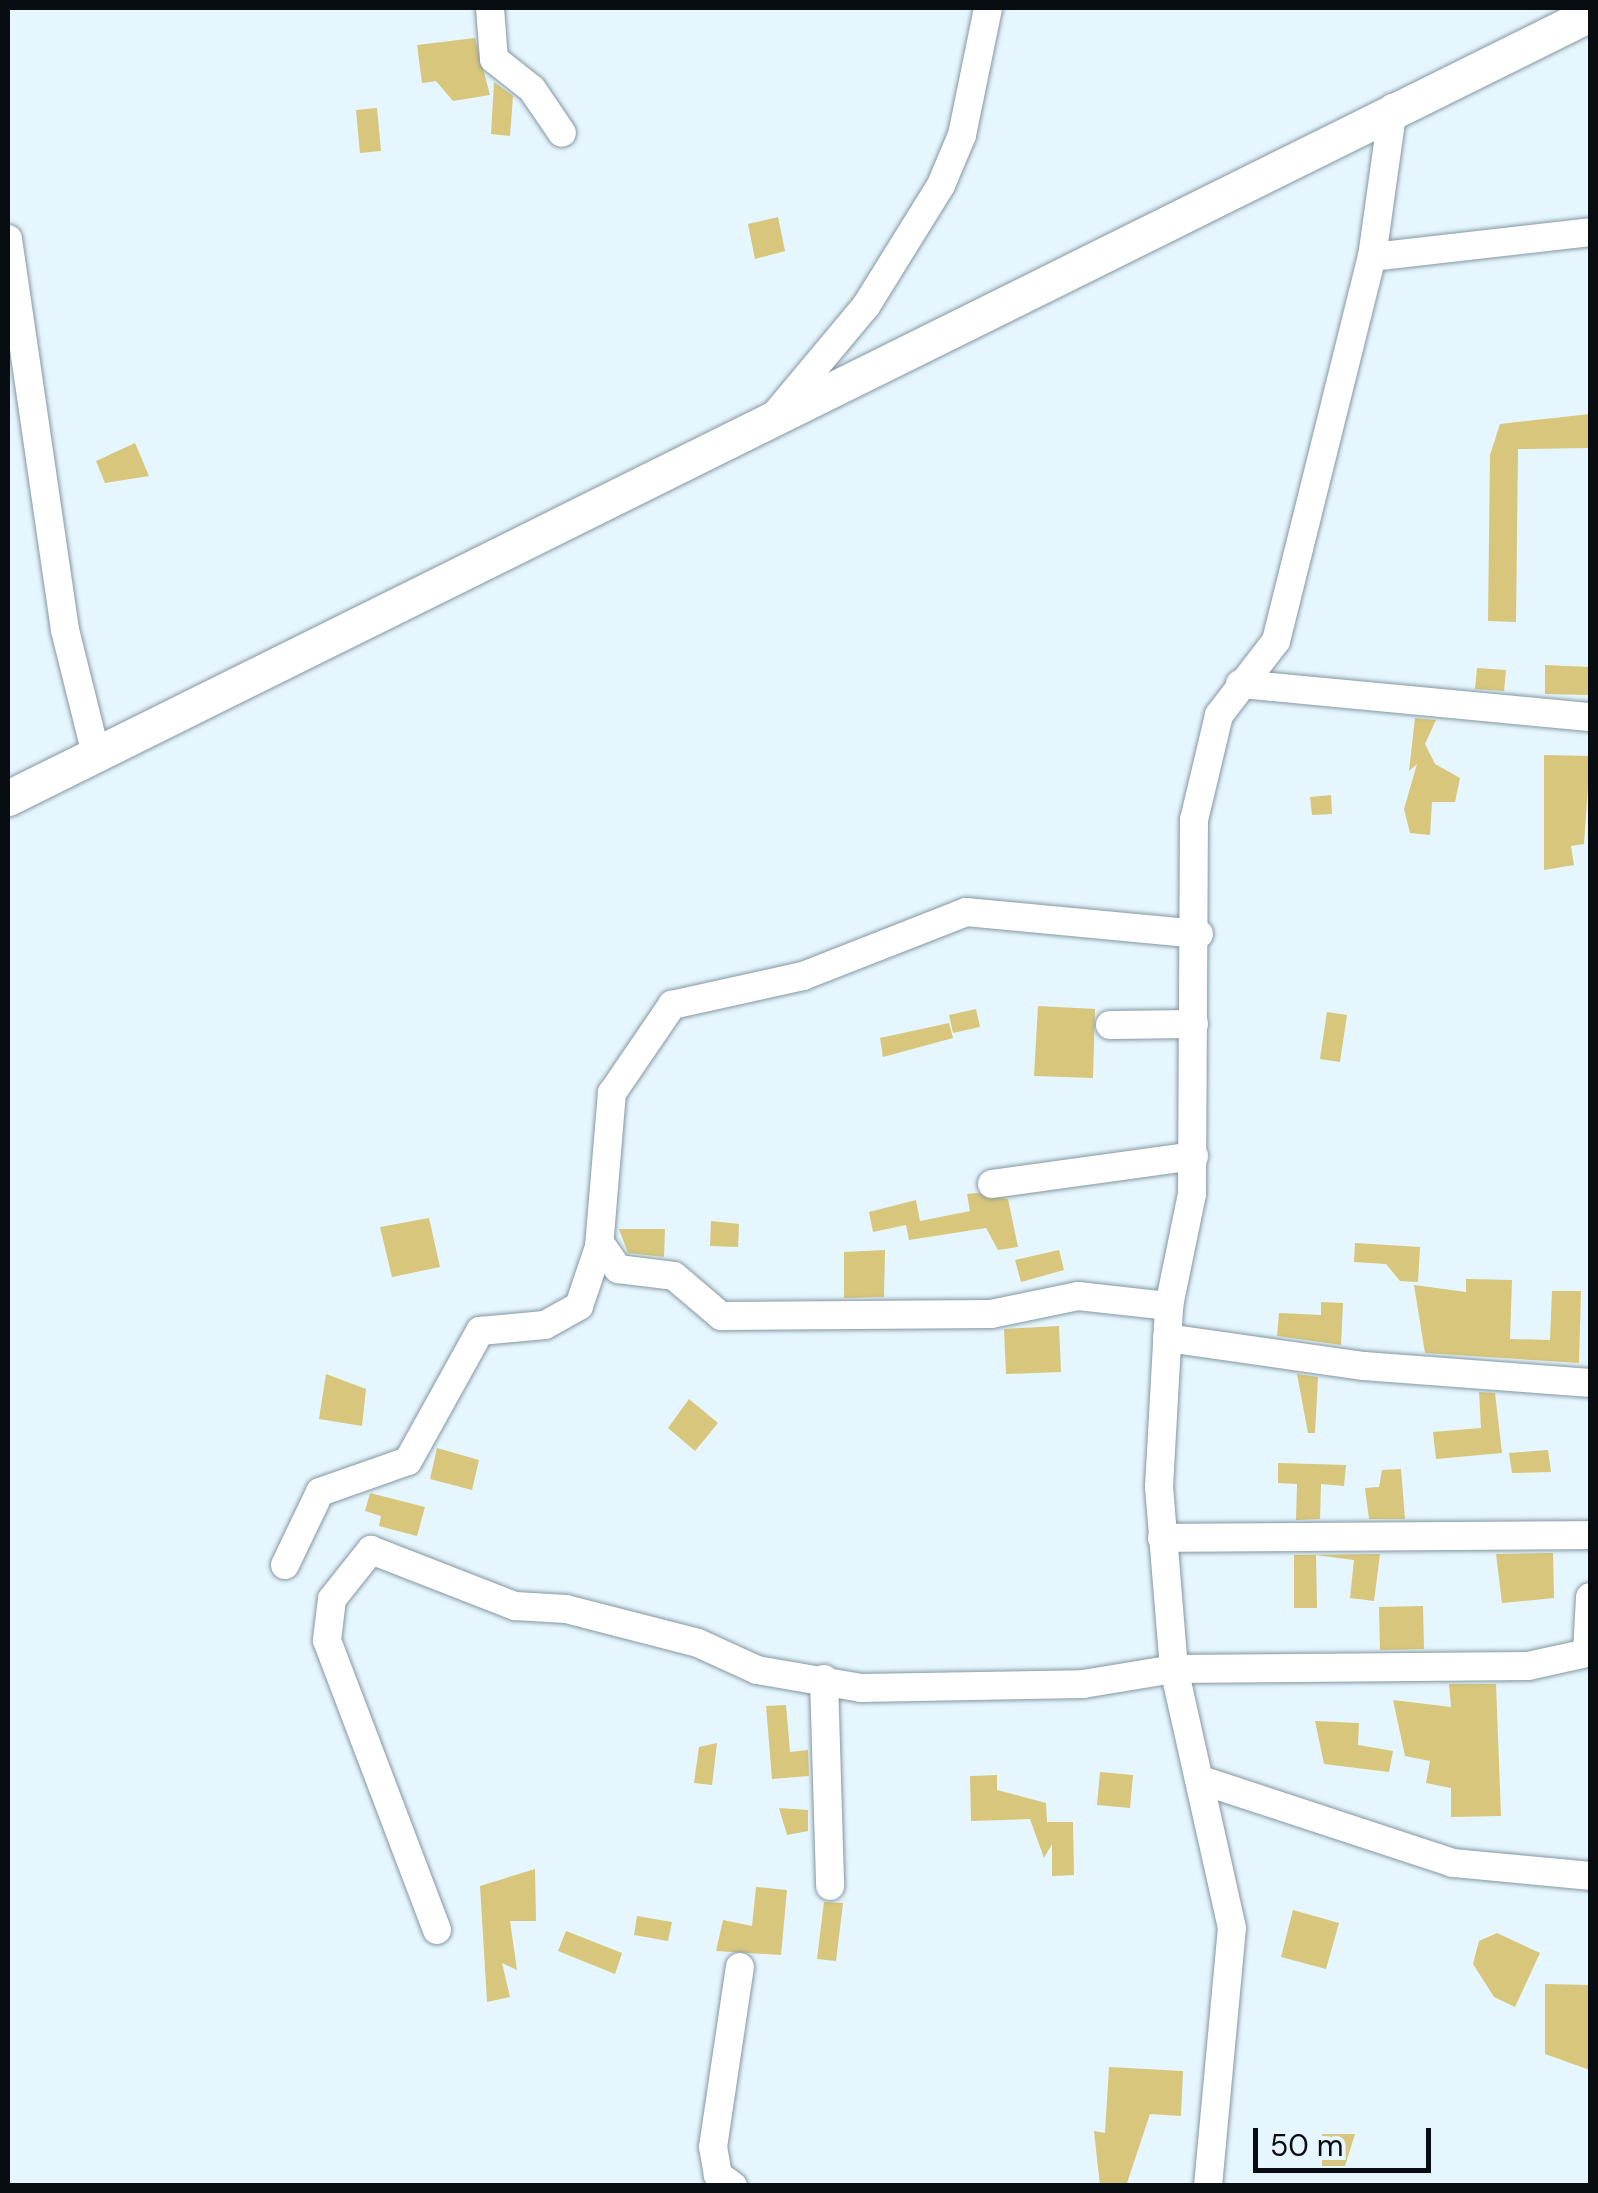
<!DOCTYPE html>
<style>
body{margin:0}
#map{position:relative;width:1598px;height:2193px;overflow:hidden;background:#e6f6fe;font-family:"DM Sans",sans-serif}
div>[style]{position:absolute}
.building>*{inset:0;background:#d7c67b}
.roads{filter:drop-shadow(0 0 2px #8497a0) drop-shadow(0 0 2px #8497a0)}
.minor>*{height:28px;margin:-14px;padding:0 14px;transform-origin:14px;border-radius:14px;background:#fff}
.tertiary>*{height:35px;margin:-17.5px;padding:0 17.5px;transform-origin:17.5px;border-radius:17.5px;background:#fff}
span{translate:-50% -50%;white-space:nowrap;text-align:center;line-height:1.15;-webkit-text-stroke:10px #e6f6fe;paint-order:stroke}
.frame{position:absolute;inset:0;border:10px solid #070d10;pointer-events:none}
.scale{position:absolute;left:1253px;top:2128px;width:178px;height:45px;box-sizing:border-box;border:5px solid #070d10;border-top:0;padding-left:12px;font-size:30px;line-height:35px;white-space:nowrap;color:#070d10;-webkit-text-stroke:8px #e6f6fe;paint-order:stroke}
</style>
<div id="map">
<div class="building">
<i style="clip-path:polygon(475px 38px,490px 95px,453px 101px,436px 81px,422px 83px,417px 45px)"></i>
<i style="clip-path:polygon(494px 82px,513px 96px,510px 136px,491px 134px)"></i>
<i style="clip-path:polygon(377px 108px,381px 151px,360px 153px,356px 110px)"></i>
<i style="clip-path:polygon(778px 217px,785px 251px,755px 259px,748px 224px)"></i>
<i style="clip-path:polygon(1590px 414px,1590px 448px,1518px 449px,1516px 622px,1488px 621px,1490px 455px,1500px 424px)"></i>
<i style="clip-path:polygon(135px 443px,149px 476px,105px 483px,96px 461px)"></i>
<i style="clip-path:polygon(1545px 665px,1590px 667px,1590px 695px,1545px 694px)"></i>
<i style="clip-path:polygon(1477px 668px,1506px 670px,1504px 691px,1475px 689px)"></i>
<i style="clip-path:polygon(1415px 718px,1436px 720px,1425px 744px,1435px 764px,1460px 778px,1455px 802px,1432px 802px,1430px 835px,1410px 833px,1404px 809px,1417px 764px,1409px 771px)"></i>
<i style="clip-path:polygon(1544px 755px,1590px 756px,1584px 844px,1571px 846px,1574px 865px,1544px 870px)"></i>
<i style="clip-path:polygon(1331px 795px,1332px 814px,1312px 815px,1310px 797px)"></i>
<i style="clip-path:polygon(1038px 1006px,1095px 1009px,1093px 1078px,1034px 1076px)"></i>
<i style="clip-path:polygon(976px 1009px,980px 1027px,953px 1033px,949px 1015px)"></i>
<i style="clip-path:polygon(1327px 1012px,1347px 1015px,1340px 1062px,1320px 1059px)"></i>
<i style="clip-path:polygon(949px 1023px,953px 1038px,883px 1057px,880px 1038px)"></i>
<i style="clip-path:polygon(977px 1193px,1008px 1199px,1018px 1247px,998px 1250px,986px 1228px,909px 1240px,906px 1225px,873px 1232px,869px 1212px,916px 1200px,920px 1221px,970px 1211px,967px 1194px)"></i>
<i style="clip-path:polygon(429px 1218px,440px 1267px,392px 1277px,380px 1227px)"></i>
<i style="clip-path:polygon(711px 1221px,739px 1224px,738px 1247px,710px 1246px)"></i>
<i style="clip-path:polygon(619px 1229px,665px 1229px,664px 1257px,628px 1253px)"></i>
<i style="clip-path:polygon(1355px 1243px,1420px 1247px,1418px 1282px,1400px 1281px,1386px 1264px,1354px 1262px)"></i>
<i style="clip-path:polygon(885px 1250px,884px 1297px,844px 1298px,844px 1252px)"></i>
<i style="clip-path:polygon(1059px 1250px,1064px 1270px,1021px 1282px,1015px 1260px)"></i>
<i style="clip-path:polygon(1466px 1279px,1512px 1280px,1510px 1339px,1550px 1340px,1552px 1291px,1581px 1291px,1579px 1363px,1425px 1353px,1414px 1285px,1466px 1292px)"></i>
<i style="clip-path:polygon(1321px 1302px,1343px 1303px,1341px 1345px,1277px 1336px,1279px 1313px,1321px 1315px)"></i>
<i style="clip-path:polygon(1059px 1326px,1061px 1372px,1006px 1374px,1004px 1329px)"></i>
<i style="clip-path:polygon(326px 1374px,366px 1389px,362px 1426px,319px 1419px)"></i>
<i style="clip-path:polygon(1297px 1374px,1318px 1377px,1315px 1433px,1308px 1433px)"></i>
<i style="clip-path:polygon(1479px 1392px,1495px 1393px,1502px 1453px,1436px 1459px,1433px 1432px,1481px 1428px)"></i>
<i style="clip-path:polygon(689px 1399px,718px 1423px,695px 1451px,668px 1428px)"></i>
<i style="clip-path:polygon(437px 1448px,479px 1460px,472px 1490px,430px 1479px)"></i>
<i style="clip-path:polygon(1548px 1450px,1551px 1472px,1512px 1473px,1509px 1453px)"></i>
<i style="clip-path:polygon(1278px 1463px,1346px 1465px,1344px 1486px,1321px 1484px,1320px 1519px,1296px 1520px,1297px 1484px,1278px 1483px)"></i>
<i style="clip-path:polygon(1401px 1469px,1405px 1519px,1369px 1519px,1365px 1488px,1379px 1487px,1382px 1470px)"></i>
<i style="clip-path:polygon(370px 1493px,425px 1507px,417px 1536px,379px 1526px,381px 1516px,365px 1511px)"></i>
<i style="clip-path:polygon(1553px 1553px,1554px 1598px,1502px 1603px,1496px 1554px)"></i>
<i style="clip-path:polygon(1380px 1554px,1374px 1601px,1350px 1598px,1354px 1560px,1316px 1555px,1317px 1608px,1294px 1608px,1294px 1555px)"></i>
<i style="clip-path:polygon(1423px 1606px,1424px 1649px,1380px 1650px,1379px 1607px)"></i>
<i style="clip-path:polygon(1449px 1684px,1496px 1684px,1501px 1816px,1451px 1817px,1451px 1788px,1426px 1783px,1430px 1761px,1405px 1756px,1393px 1700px,1451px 1707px)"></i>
<i style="clip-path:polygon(786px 1705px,790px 1752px,808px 1750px,809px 1776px,772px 1779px,766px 1706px)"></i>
<i style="clip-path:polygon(1315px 1721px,1359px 1723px,1358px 1745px,1393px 1751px,1389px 1772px,1324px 1764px)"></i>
<i style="clip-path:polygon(717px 1743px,712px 1785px,694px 1783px,699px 1747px)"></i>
<i style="clip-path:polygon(1100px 1772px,1133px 1775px,1130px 1808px,1097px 1805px)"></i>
<i style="clip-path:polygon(997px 1775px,997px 1790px,1046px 1803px,1047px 1822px,1073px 1822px,1074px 1875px,1052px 1876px,1052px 1844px,1044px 1858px,1030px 1819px,971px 1821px,970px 1776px)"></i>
<i style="clip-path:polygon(779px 1808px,808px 1810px,808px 1831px,787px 1835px)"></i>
<i style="clip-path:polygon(535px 1869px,536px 1921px,510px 1921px,517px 1970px,502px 1963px,510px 1997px,487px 2002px,480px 1886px)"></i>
<i style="clip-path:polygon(756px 1887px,787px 1890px,781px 1955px,716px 1951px,723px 1920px,752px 1926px)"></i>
<i style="clip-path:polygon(824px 1902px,843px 1903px,836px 1961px,817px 1959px)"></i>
<i style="clip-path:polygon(1293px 1910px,1339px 1923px,1326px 1969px,1281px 1957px)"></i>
<i style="clip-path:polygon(637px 1916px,672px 1922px,668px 1941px,634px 1935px)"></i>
<i style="clip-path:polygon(566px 1931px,622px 1953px,615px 1974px,558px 1951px)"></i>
<i style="clip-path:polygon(1497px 1933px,1540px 1953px,1515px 2007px,1494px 1997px,1473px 1964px,1479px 1941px)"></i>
<i style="clip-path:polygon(1545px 1984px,1590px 1985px,1590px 2070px,1545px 2054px)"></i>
<i style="clip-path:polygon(1109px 2067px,1183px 2071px,1181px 2116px,1150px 2114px,1126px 2186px,1100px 2186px,1094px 2131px,1105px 2133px)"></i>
<i style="clip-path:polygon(1322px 2134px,1355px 2134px,1345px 2166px,1322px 2166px)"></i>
</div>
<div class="roads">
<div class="minor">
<i style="left:490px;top:8px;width:51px;rotate:85.5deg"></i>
<i style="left:494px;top:59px;width:48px;rotate:38.3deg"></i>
<i style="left:532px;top:89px;width:53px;rotate:55.7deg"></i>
<i style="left:8px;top:239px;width:395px;rotate:81.7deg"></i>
<i style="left:65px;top:630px;width:128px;rotate:76deg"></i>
<i style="left:1372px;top:257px;width:219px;rotate:-6.5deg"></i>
<i style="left:774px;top:416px;width:143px;rotate:-50.1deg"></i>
<i style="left:866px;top:306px;width:142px;rotate:-58.2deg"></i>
<i style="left:941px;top:185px;width:54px;rotate:-67.2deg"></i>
<i style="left:962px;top:135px;width:130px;rotate:-78.4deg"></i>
<i style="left:1240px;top:684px;width:352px;rotate:5.4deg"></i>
<i style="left:1110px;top:1025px;width:84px;rotate:-0.7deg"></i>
<i style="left:992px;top:1184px;width:204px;rotate:-7.9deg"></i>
<i style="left:600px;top:1243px;width:32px;rotate:55deg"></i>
<i style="left:618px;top:1269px;width:56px;rotate:7.1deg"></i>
<i style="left:674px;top:1276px;width:62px;rotate:40.4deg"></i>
<i style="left:721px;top:1316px;width:270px;rotate:-0.4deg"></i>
<i style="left:991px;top:1314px;width:89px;rotate:-11.7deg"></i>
<i style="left:1078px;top:1296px;width:92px;rotate:6.3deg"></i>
<i style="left:1167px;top:1338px;width:199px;rotate:8.1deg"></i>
<i style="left:1364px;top:1366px;width:227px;rotate:4.3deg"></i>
<i style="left:1162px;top:1538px;width:428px;rotate:-0.4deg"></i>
<i style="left:285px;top:1565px;width:81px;rotate:-64.4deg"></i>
<i style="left:320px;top:1492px;width:93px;rotate:-19.4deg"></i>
<i style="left:408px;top:1461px;width:149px;rotate:-61deg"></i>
<i style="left:480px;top:1331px;width:65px;rotate:-5.3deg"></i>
<i style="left:545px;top:1325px;width:39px;rotate:-29deg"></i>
<i style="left:579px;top:1306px;width:62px;rotate:-71.3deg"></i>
<i style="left:599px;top:1247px;width:155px;rotate:-85.2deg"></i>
<i style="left:612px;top:1093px;width:107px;rotate:-55.7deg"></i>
<i style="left:672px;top:1005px;width:134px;rotate:-12.5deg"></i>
<i style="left:803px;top:976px;width:175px;rotate:-21.4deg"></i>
<i style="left:966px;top:912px;width:234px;rotate:5.4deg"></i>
<i style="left:824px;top:1679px;width:207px;rotate:88.3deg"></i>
<i style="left:1204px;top:1781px;width:262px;rotate:18.2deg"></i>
<i style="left:1453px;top:1863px;width:138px;rotate:5.4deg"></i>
<i style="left:437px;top:1930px;width:310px;rotate:-110.8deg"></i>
<i style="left:327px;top:1640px;width:41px;rotate:-83deg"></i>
<i style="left:332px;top:1599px;width:63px;rotate:-51.5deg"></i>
<i style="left:371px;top:1550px;width:155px;rotate:21.3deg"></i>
<i style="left:515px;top:1606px;width:51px;rotate:3.4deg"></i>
<i style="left:566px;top:1609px;width:136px;rotate:14.4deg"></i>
<i style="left:698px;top:1643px;width:65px;rotate:24.6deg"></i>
<i style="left:757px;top:1670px;width:106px;rotate:9.8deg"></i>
<i style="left:861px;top:1688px;width:222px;rotate:-1deg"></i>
<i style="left:1083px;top:1684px;width:92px;rotate:-9.4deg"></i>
<i style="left:1174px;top:1669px;width:354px;rotate:-0.5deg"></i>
<i style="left:1528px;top:1666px;width:60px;rotate:-12.4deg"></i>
<i style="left:1587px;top:1653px;width:56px;rotate:-86.9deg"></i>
<i style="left:733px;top:2186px;width:19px;rotate:-144deg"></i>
<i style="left:718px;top:2175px;width:28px;rotate:-100deg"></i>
<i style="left:713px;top:2147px;width:182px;rotate:-81.5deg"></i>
<i style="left:1208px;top:2186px;width:259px;rotate:-84.7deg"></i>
<i style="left:1232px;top:1928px;width:265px;rotate:-102.6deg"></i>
<i style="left:1174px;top:1669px;width:183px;rotate:-94.7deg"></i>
<i style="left:1159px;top:1487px;width:181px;rotate:-86.8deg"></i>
<i style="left:1169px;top:1306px;width:114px;rotate:-78.4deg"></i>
<i style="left:1192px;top:1194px;width:374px;rotate:-89.7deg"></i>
<i style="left:1194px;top:820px;width:108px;rotate:-76.6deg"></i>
<i style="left:1219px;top:715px;width:93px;rotate:-52.4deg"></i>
<i style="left:1276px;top:641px;width:396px;rotate:-76deg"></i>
<i style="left:1372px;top:257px;width:151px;rotate:-82deg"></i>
</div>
<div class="tertiary">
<i style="left:8px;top:798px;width:1766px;rotate:-26.36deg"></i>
</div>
</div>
<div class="frame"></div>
<div class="scale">50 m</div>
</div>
